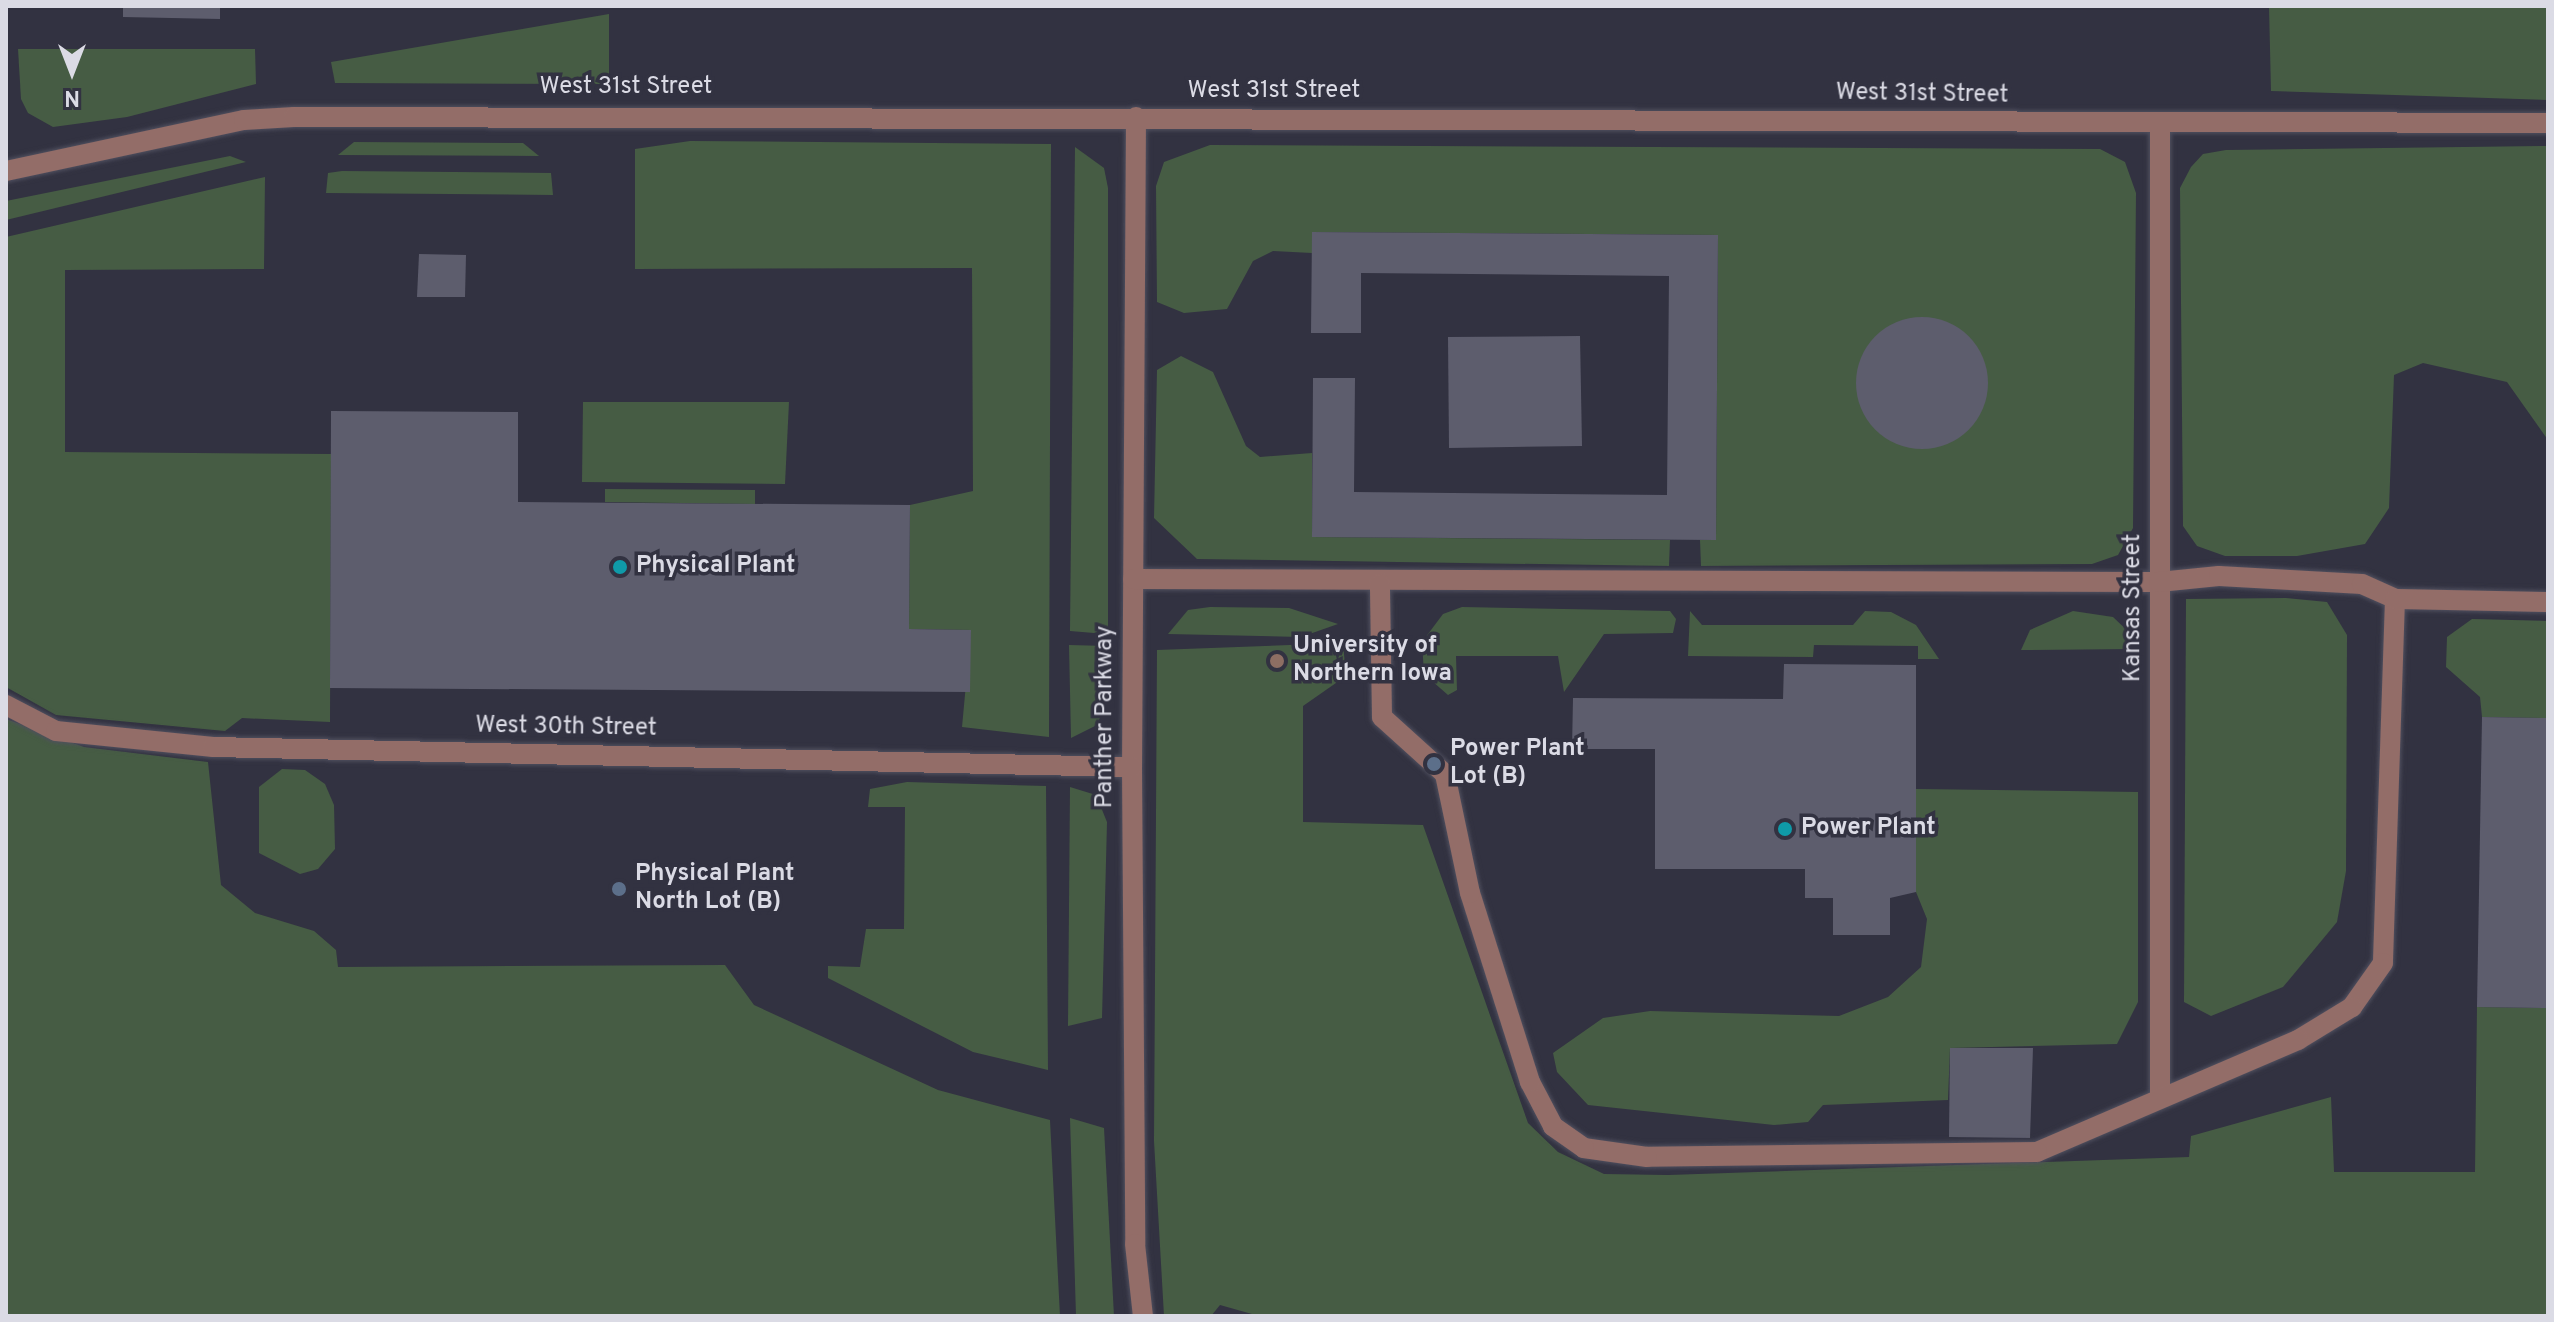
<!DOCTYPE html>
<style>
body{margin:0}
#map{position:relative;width:2554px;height:1322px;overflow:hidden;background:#323241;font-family:Overpass,sans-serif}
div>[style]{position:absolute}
.green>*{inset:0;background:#465c44}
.building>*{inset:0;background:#5d5d6d}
.round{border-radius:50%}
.roads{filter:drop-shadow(0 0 2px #50505f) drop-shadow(0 0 2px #50505f)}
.minor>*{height:20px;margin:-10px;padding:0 10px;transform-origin:10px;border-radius:10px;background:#936d68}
.dots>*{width:22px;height:22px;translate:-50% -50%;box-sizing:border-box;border:4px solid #323241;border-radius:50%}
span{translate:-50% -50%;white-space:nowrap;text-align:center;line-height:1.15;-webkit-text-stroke:7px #323241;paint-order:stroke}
.street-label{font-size:24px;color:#dbdbe5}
.poi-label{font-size:24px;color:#dbdbe5;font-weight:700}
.left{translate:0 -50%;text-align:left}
.frame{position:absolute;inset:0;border:8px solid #dbdbe5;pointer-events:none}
.north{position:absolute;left:32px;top:32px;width:80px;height:80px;-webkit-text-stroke:6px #323241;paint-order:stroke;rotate:180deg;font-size:22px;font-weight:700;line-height:32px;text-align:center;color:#dbdbe5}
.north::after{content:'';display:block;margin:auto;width:28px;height:36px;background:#dbdbe5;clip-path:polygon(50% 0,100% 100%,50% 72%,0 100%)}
</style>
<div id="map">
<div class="green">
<i style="clip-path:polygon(2269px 6px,2548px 6px,2548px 100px,2271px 91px)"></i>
<i style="clip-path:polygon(609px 14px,609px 84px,335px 83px,331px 62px)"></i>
<i style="clip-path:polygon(18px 49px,255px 49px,256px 84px,127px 117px,53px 127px,28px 113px,21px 99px)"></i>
<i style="clip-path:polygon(690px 141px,1051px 144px,1049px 737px,962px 727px,971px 630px,909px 629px,910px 505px,973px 491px,972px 268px,635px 269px,635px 149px)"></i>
<i style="clip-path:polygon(354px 142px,523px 143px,539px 156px,338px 155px)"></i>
<i style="clip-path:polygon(1210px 145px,2100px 149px,2125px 162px,2136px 193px,2133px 528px,2118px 555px,2092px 564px,1701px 566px,1700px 540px,1716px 540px,1718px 235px,1312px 232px,1312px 253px,1273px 251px,1253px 261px,1227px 309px,1184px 313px,1157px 302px,1156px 186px,1164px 162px)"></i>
<i style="clip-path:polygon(2548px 146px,2548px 440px,2507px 382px,2423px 363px,2394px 375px,2389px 508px,2365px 544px,2297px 556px,2225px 556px,2197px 546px,2183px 526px,2180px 188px,2191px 167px,2203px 154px,2226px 150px)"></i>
<i style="clip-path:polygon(1075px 147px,1104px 168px,1108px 188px,1108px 630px,1094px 633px,1070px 631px)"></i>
<i style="clip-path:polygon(230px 156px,246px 162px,6px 220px,6px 201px)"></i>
<i style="clip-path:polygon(342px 171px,551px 173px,553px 195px,326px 193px,328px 173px)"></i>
<i style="clip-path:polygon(265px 177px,264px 269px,65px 270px,65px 452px,331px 454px,330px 722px,242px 718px,225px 731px,56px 715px,6px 687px,6px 237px)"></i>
<i style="clip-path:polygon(1181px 356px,1213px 372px,1246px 446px,1260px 457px,1312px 453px,1312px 537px,1670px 540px,1669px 566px,1197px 559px,1154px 518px,1157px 370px)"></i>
<i style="clip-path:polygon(583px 402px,789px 402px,785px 484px,582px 482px)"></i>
<i style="clip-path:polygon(605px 489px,755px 490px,755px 504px,605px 502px)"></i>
<i style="clip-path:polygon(2286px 598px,2327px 602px,2347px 635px,2346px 871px,2337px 922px,2283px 987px,2211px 1016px,2184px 1002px,2186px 599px)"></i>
<i style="clip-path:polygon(1210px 607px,1289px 608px,1338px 624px,1301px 637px,1168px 634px,1188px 610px)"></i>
<i style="clip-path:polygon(1462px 607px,1670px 611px,1676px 619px,1673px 633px,1604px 634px,1564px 692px,1558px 656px,1456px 656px,1457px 690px,1448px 695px,1424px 674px,1422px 642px,1443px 614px)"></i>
<i style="clip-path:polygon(1690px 611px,1702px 625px,1853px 625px,1865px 611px,1891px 612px,1916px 625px,1939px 659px,1918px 659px,1918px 646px,1814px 645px,1813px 657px,1688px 656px)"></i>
<i style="clip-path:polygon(2073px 611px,2113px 617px,2133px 636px,2133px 649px,2021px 650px,2030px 630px)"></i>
<i style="clip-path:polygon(2472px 619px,2548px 621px,2548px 718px,2482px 717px,2480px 697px,2446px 667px,2447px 637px)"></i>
<i style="clip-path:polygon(1343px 643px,1346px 676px,1303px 706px,1303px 822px,1423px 825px,1528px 1123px,1558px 1152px,1604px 1174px,1668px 1175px,2189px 1157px,2191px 1136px,2331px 1097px,2334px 1172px,2475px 1172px,2477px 1007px,2548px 1008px,2548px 1316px,1259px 1316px,1220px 1305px,1211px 1316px,1164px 1316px,1154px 1141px,1157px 650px)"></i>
<i style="clip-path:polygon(1069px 645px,1107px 646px,1109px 695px,1097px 725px,1071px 738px)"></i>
<i style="clip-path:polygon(6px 719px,84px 747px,208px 762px,221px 885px,255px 913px,314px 931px,336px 950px,338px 967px,725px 965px,754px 1005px,938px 1090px,1050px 1120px,1060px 1316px,6px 1316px)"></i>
<i style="clip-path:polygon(282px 769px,305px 770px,325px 784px,334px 805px,335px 849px,318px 869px,300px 874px,259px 853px,259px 787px)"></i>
<i style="clip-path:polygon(907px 782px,1046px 786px,1048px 1070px,973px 1052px,828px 978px,828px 966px,860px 967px,866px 929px,904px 929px,905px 807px,868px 807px,870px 789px)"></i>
<i style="clip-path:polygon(1070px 787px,1096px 795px,1107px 822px,1102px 1018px,1068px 1026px)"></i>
<i style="clip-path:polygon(1916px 789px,2138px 792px,2138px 1002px,2117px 1044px,1950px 1048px,1948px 1100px,1823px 1105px,1808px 1122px,1774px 1125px,1588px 1105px,1557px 1072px,1553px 1053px,1603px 1018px,1650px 1011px,1839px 1016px,1888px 997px,1921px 967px,1927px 919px,1916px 892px)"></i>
<i style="clip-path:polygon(1070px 1118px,1104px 1128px,1114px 1316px,1076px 1316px)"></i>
</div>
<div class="building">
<i style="clip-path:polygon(123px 6px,220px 6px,220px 19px,123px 17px)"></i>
<i style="clip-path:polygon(1312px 232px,1718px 235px,1716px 540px,1312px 537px,1313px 378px,1355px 378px,1354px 492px,1667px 495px,1669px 276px,1361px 273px,1361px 333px,1311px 333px)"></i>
<i style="clip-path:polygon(419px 254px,466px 255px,465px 297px,417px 297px)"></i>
<i class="round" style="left:1856px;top:317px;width:132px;height:132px"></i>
<i style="clip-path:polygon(1580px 336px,1582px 446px,1449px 448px,1448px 337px)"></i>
<i style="clip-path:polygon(331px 411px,518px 412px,518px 502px,910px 505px,909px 629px,971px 630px,970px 692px,330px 688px)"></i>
<i style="clip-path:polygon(1784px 664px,1916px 665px,1916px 892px,1890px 898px,1890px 935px,1833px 935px,1833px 898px,1805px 898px,1805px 869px,1655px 869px,1655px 749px,1572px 749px,1573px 698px,1783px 699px)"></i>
<i style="clip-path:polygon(2482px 717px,2548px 718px,2548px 1008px,2477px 1007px)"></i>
<i style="clip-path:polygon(1950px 1048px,2033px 1048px,2030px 1138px,1949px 1137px)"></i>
</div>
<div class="roads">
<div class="minor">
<i style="left:1136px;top:117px;width:650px;rotate:90.35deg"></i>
<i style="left:1132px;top:767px;width:477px;rotate:89.6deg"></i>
<i style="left:1135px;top:1244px;width:72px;rotate:83.7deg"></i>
<i style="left:2160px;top:123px;width:971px;rotate:90deg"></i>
<i style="left:6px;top:171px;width:243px;rotate:-12.1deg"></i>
<i style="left:244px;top:120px;width:50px;rotate:-3.4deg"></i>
<i style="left:294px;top:117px;width:2254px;rotate:0.15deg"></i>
<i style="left:1133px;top:579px;width:1026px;rotate:0.17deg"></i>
<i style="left:2159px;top:582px;width:60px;rotate:-5.7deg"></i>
<i style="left:2219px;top:576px;width:143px;rotate:3.2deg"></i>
<i style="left:2362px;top:584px;width:36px;rotate:24deg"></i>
<i style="left:2395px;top:599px;width:364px;rotate:91.9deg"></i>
<i style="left:2383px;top:963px;width:54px;rotate:125.2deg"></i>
<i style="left:2352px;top:1007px;width:63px;rotate:148.6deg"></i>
<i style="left:2298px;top:1040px;width:284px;rotate:156.8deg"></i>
<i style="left:2037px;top:1152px;width:390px;rotate:179.3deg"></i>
<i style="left:1647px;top:1157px;width:64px;rotate:-171.9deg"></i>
<i style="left:1584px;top:1148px;width:38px;rotate:-145deg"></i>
<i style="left:1553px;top:1126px;width:50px;rotate:-117.6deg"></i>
<i style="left:1530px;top:1082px;width:198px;rotate:-107.6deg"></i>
<i style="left:1470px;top:893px;width:122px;rotate:-101.9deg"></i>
<i style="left:1445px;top:774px;width:85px;rotate:-137.9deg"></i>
<i style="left:1382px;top:717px;width:133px;rotate:-90.9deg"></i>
<i style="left:2395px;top:599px;width:153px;rotate:1.1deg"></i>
<i style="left:6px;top:705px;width:56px;rotate:27.5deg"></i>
<i style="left:56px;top:731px;width:158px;rotate:5.8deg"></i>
<i style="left:213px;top:747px;width:919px;rotate:1.25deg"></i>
</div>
</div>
<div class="dots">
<i style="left:620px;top:567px;background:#0f9aa8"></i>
<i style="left:1277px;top:661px;background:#8d6e63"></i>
<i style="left:1434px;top:764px;background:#5c6f8a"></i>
<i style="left:1785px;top:829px;background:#0f9aa8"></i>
<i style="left:619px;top:889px;background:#5c6f8a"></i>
</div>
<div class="street-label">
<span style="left:626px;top:88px">West 31st Street</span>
<span style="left:1274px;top:92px">West 31st Street</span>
<span style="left:1922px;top:95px;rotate:1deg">West 31st Street</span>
<span style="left:2134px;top:608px;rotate:-90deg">Kansas Street</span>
<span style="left:1106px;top:717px;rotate:-90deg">Panther Parkway</span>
<span style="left:566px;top:728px;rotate:1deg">West 30th Street</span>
</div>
<div class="poi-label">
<span class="left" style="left:636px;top:567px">Physical Plant</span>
<span class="left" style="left:1293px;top:661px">University of<br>Northern Iowa</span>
<span class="left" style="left:1450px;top:764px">Power Plant<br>Lot (B)</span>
<span class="left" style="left:1801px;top:829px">Power Plant</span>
<span class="left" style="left:635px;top:889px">Physical Plant<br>North Lot (B)</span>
</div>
<div class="frame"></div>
<div class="north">N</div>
</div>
